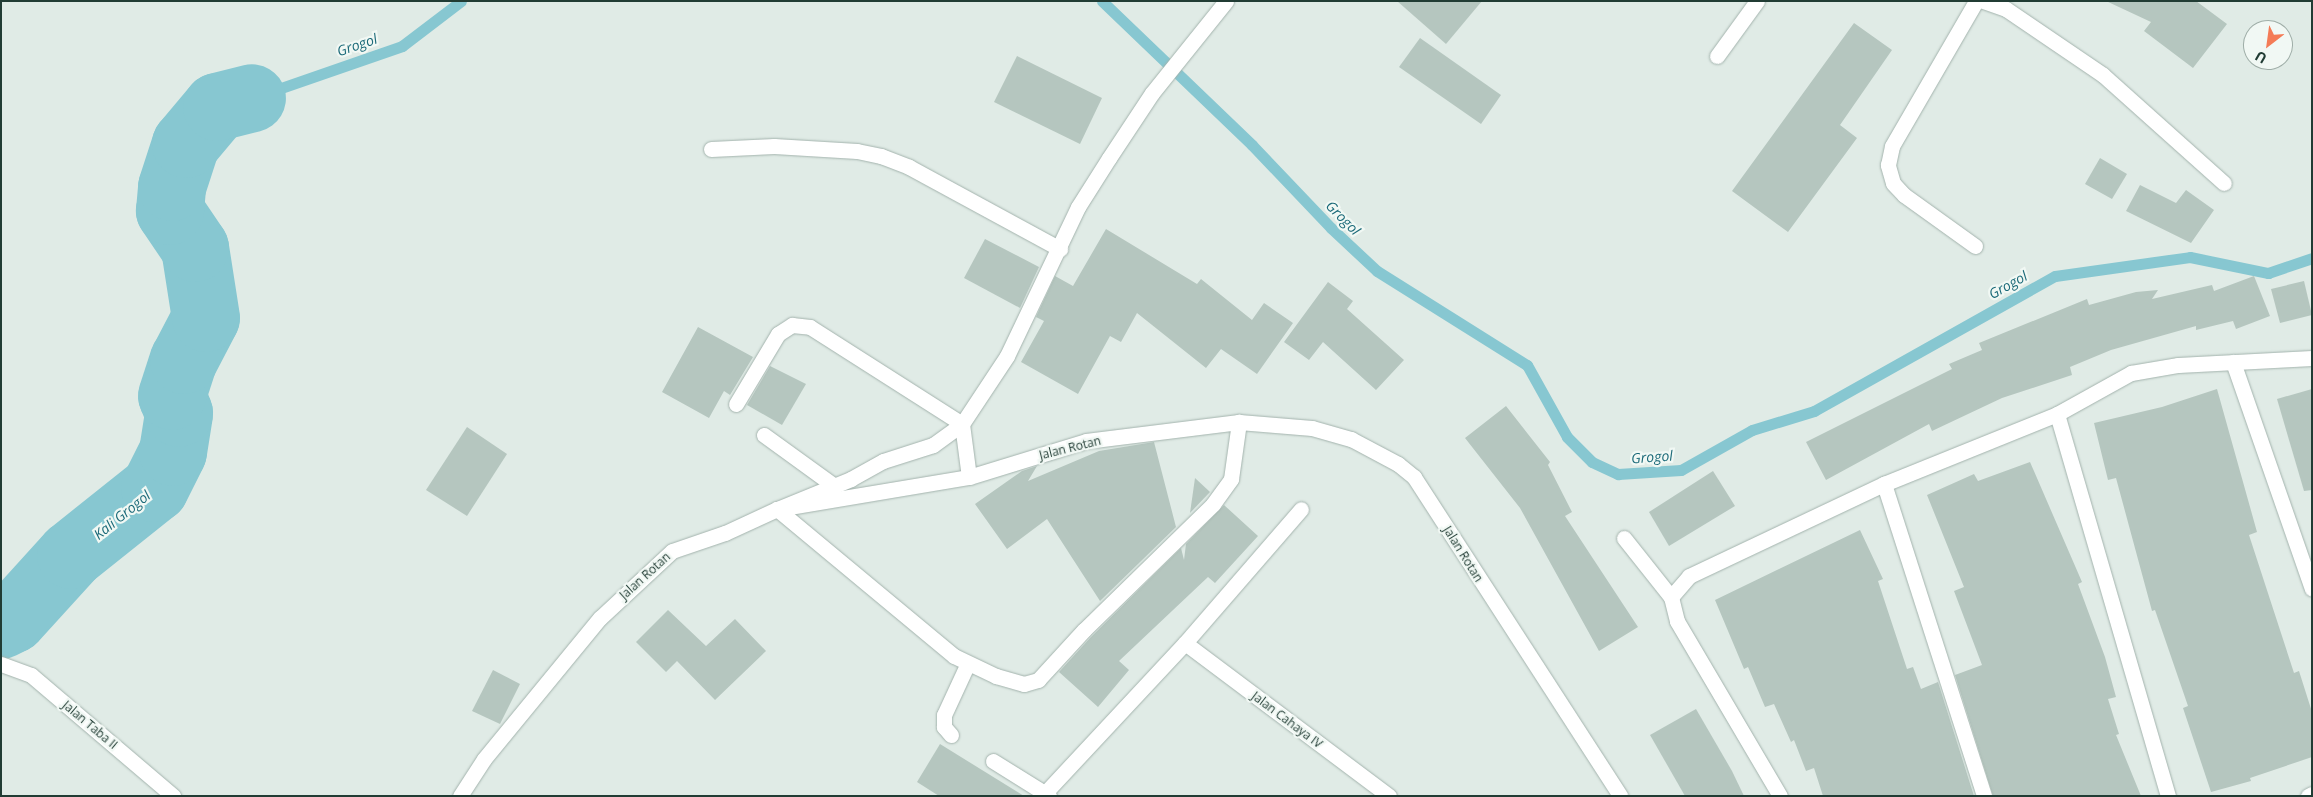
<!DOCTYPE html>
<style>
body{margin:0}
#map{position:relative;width:2313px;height:797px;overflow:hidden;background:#e0ebe6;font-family:"Open Sans",sans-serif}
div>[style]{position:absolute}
.stream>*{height:11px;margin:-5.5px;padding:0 5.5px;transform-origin:5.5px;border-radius:5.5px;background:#87c7d1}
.river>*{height:68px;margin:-34px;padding:0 34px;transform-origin:34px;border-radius:34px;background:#87c7d1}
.building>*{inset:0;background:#b5c6bf}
.roads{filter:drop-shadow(0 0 1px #a3b3ad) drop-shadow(0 0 1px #a3b3ad)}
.minor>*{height:15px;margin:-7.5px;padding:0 7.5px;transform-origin:7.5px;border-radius:7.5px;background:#fff}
span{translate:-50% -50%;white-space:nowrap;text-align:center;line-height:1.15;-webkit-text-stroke:4.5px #f1f8f4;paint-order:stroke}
.street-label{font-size:12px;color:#213c34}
.water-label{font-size:14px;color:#1a6978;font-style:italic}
.frame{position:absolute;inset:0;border:2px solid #213c34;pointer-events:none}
.north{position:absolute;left:2243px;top:20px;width:50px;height:50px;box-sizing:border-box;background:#f1f8f4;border:1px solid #9eada7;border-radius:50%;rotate:210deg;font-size:14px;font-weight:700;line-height:20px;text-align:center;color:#213c34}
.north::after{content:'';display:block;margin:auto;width:18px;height:22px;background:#f47b56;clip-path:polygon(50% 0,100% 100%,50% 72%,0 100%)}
</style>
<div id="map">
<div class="stream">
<i style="left:1102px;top:1px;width:208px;rotate:43.8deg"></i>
<i style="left:1252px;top:145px;width:115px;rotate:46.4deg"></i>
<i style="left:1331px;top:228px;width:63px;rotate:43.1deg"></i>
<i style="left:1377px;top:271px;width:177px;rotate:32.1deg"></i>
<i style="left:1527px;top:365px;width:82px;rotate:60.9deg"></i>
<i style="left:1567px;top:437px;width:35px;rotate:45deg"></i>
<i style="left:1592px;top:462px;width:29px;rotate:25deg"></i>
<i style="left:1618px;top:474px;width:63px;rotate:-3.6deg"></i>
<i style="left:1681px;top:470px;width:81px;rotate:-29.4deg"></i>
<i style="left:1752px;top:430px;width:65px;rotate:-17deg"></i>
<i style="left:1814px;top:411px;width:276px;rotate:-29.3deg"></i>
<i style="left:2055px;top:276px;width:136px;rotate:-8deg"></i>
<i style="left:2190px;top:257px;width:80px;rotate:11.6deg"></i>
<i style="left:2268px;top:273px;width:46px;rotate:-18.8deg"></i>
<i style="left:252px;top:98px;width:159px;rotate:-19.1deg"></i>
<i style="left:402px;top:46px;width:74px;rotate:-37.3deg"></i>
</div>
<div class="river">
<i style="left:1px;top:625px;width:13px;rotate:-27deg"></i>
<i style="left:13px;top:619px;width:86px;rotate:-47.8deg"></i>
<i style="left:71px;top:555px;width:107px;rotate:-38.6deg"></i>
<i style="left:155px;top:488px;width:40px;rotate:-63.4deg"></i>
<i style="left:173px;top:452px;width:39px;rotate:-81deg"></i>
<i style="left:179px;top:413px;width:18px;rotate:-112deg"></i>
<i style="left:172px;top:396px;width:38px;rotate:-72deg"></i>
<i style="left:184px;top:360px;width:47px;rotate:-62.4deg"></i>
<i style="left:206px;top:318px;width:71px;rotate:-98.9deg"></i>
<i style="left:195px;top:248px;width:45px;rotate:-124deg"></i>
<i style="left:170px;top:211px;width:24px;rotate:-85deg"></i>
<i style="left:172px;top:187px;width:45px;rotate:-72deg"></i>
<i style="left:186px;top:144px;width:48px;rotate:-50deg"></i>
<i style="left:217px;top:107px;width:36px;rotate:-14deg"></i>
</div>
<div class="building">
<i style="clip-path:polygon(1397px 1px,1482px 1px,1446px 44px)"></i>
<i style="clip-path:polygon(2106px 1px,2196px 1px,2227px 24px,2193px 68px,2144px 31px,2151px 22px)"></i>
<i style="clip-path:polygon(1854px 23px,1892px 50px,1840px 125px,1857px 138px,1788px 232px,1732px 191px)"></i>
<i style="clip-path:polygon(1420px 38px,1501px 95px,1481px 124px,1399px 67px)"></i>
<i style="clip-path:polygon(1017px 56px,1102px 98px,1080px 144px,994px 102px)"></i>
<i style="clip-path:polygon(2100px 158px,2127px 174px,2112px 199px,2085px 184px)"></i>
<i style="clip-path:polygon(2140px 185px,2176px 203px,2186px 190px,2214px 210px,2191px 243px,2126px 211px)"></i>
<i style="clip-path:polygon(1106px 229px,1197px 284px,1201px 279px,1252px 320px,1264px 303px,1293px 323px,1257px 374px,1221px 349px,1206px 368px,1137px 313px,1121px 342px,1110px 336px,1078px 394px,1021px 362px,1044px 321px,1036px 317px,1055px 276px,1073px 286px)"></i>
<i style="clip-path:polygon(985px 239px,1039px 267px,1020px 308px,964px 278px)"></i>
<i style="clip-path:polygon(2254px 276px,2270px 316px,2236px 329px,2233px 321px,2196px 330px,2196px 326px,2111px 350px,2070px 367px,2072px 375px,2002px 398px,1932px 431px,1929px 424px,1826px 480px,1806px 442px,1952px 369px,1949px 364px,1982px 350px,1979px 343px,2087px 299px,2089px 305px,2136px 292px,2158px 290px,2152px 299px,2212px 285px,2214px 291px)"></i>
<i style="clip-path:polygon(2304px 281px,2312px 315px,2280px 323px,2271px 289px)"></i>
<i style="clip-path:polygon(1328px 282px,1353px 301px,1347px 309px,1404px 360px,1376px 390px,1323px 342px,1309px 360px,1284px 342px)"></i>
<i style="clip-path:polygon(698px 327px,753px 357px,730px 395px,724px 391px,709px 418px,662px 392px)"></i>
<i style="clip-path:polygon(770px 366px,806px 384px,782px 425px,747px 405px)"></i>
<i style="clip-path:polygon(2217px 389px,2257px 532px,2249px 535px,2294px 673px,2299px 671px,2312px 712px,2312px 757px,2250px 778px,2251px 781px,2211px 792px,2183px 708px,2188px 706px,2155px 610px,2152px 611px,2116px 478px,2108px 480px,2094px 423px,2162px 407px)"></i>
<i style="clip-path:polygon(2312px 389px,2312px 490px,2304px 491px,2277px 399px)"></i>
<i style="clip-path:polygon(1506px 406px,1550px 462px,1548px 465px,1572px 512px,1565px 516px,1638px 627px,1599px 651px,1520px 508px,1465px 438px)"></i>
<i style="clip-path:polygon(467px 427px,507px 454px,467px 516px,426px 490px)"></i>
<i style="clip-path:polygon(1154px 442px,1176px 527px,1100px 601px,1047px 519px,1007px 549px,975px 504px,1022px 471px,1037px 466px,1028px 481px,1099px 451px)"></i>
<i style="clip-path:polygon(2030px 462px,2082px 582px,2078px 584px,2105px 657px,2116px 697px,2108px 699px,2119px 734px,2116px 735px,2141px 796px,1993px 796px,1955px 675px,1982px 665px,1954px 591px,1964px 587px,1927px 495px,1974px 474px,1978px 481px)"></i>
<i style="clip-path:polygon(1713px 471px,1735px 506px,1669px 546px,1649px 512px)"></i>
<i style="clip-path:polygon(1195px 478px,1210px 492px,1190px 513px)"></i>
<i style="clip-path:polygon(1224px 505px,1258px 536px,1215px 583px,1208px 577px,1119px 661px,1129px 670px,1098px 707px,1059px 672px,1091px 637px,1181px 548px,1184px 560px,1186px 544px)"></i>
<i style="clip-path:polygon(1860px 530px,1883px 579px,1878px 581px,1907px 669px,1913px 667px,1921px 689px,1938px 682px,1974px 796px,1823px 796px,1814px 768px,1806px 771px,1794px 740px,1791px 742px,1774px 704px,1765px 707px,1748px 667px,1744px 669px,1715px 600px)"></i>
<i style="clip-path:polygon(668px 610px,706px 646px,735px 619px,766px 651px,715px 700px,677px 661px,666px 672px,636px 642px)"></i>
<i style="clip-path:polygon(493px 670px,520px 684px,500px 724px,472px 711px)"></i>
<i style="clip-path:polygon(1696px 709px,1732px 771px,1744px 796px,1685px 796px,1650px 735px)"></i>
<i style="clip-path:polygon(940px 744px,1024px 796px,939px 796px,917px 782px)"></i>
</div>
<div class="roads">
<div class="minor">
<i style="left:1226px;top:1px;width:118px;rotate:128.8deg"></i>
<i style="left:1152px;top:93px;width:78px;rotate:123.5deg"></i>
<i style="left:1109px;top:158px;width:58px;rotate:122.3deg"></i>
<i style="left:1078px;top:207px;width:165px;rotate:115.5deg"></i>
<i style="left:1007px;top:356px;width:82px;rotate:123.5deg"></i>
<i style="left:962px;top:424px;width:36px;rotate:144deg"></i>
<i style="left:933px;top:445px;width:52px;rotate:162.3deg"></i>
<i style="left:883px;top:461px;width:37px;rotate:151deg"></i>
<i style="left:851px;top:479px;width:80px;rotate:157.9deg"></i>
<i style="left:777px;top:509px;width:230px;rotate:39.7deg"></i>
<i style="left:954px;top:656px;width:47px;rotate:25.5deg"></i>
<i style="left:996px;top:676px;width:29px;rotate:16deg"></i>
<i style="left:1024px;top:684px;width:15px;rotate:-16deg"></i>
<i style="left:1038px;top:680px;width:68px;rotate:-47.4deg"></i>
<i style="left:1084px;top:630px;width:180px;rotate:-44.3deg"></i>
<i style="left:1213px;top:504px;width:31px;rotate:-54deg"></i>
<i style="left:1231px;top:479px;width:58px;rotate:-82deg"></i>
<i style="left:1983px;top:1px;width:24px;rotate:19deg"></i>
<i style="left:2006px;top:9px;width:117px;rotate:34.2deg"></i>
<i style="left:2103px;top:75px;width:162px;rotate:41.8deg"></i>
<i style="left:1717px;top:56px;width:68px;rotate:-54deg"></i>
<i style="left:711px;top:149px;width:63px;rotate:-2.7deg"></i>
<i style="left:774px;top:146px;width:83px;rotate:3.4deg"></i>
<i style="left:857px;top:151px;width:25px;rotate:12deg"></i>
<i style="left:881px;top:156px;width:30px;rotate:21deg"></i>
<i style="left:909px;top:167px;width:172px;rotate:28.5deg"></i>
<i style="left:1975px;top:246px;width:87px;rotate:-144.3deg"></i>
<i style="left:1904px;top:195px;width:16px;rotate:-133deg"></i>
<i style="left:1893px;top:183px;width:19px;rotate:-106deg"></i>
<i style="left:1888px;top:165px;width:19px;rotate:-78deg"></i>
<i style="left:1892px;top:146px;width:168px;rotate:-59.9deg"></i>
<i style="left:2233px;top:362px;width:240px;rotate:70.8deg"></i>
<i style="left:736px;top:404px;width:82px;rotate:-59deg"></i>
<i style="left:778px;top:334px;width:17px;rotate:-33deg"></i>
<i style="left:792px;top:325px;width:18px;rotate:6deg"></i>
<i style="left:810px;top:327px;width:180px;rotate:32.5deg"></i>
<i style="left:962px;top:424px;width:53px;rotate:82.5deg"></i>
<i style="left:2057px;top:414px;width:398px;rotate:73.8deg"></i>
<i style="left:764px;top:435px;width:85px;rotate:35.9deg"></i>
<i style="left:1884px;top:484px;width:328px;rotate:72.2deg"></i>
<i style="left:1624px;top:538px;width:75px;rotate:51.5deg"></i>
<i style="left:1185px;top:643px;width:255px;rotate:36.9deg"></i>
<i style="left:1px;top:664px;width:32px;rotate:20deg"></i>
<i style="left:31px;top:675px;width:187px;rotate:40.4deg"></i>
<i style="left:951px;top:735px;width:11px;rotate:-131deg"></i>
<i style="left:944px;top:727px;width:12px;rotate:-90deg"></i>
<i style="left:944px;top:715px;width:57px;rotate:-65.2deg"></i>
<i style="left:993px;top:761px;width:66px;rotate:32deg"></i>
<i style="left:1045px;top:793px;width:205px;rotate:-47deg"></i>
<i style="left:1185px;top:643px;width:177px;rotate:-49.1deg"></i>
<i style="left:460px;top:796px;width:44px;rotate:-57deg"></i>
<i style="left:484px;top:759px;width:183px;rotate:-50.6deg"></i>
<i style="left:600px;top:618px;width:98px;rotate:-42.9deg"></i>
<i style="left:672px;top:551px;width:56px;rotate:-18.8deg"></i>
<i style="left:725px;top:533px;width:57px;rotate:-24.8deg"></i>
<i style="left:777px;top:509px;width:195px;rotate:-9.5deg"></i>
<i style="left:969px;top:477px;width:122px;rotate:-17.1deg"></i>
<i style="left:1086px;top:441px;width:154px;rotate:-7.1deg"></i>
<i style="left:1239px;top:422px;width:73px;rotate:4.7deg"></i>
<i style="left:1312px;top:428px;width:41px;rotate:15.8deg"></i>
<i style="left:1351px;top:439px;width:53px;rotate:28deg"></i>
<i style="left:1398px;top:464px;width:21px;rotate:39deg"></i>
<i style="left:1414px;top:477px;width:380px;rotate:57.1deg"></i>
<i style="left:1780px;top:796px;width:203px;rotate:-120.5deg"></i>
<i style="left:1677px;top:621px;width:25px;rotate:-104deg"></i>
<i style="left:1671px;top:597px;width:28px;rotate:-49deg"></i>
<i style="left:1689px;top:576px;width:216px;rotate:-25.3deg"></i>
<i style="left:1884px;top:484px;width:187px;rotate:-22deg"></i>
<i style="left:2057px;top:414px;width:85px;rotate:-29deg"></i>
<i style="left:2131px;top:373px;width:48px;rotate:-9.7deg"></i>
<i style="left:2178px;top:365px;width:134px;rotate:-3deg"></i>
<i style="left:2308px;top:796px;width:4px;rotate:-27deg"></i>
</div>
</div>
<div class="street-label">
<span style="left:1070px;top:448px;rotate:-14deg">Jalan Rotan</span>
<span style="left:1463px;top:554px;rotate:58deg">Jalan Rotan</span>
<span style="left:645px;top:576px;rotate:-42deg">Jalan Rotan</span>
<span style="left:1287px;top:720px;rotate:37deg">Jalan Cahaya IV</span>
<span style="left:90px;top:725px;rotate:40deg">Jalan Taba II</span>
</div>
<div class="water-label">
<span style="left:357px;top:45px;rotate:-19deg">Grogol</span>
<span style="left:1343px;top:218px;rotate:45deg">Grogol</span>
<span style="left:2008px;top:285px;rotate:-29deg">Grogol</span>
<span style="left:1652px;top:457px;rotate:-4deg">Grogol</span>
<span style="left:122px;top:515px;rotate:-39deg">Kali Grogol</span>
</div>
<div class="frame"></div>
<div class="north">U</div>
</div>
